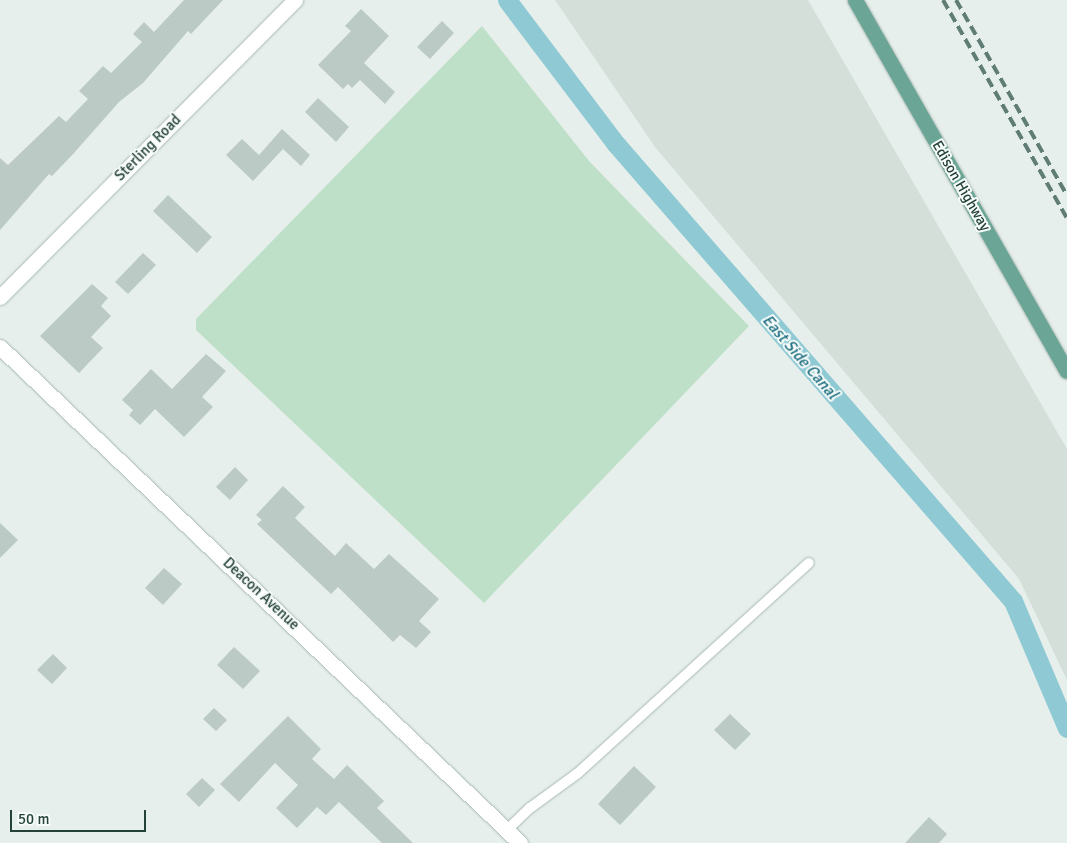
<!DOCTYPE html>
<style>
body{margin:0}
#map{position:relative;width:1067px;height:843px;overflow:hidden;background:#e6efeb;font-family:Signika,sans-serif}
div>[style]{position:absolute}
.built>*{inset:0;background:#d4dfda}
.green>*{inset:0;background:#bfe0c8}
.canal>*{height:19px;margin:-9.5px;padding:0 9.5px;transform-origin:9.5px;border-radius:9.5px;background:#8ec9d4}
.building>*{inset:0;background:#bbcac4}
.roads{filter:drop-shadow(0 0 1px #a8b8b2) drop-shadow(0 0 1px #a8b8b2)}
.lane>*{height:10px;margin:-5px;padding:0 5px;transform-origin:5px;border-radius:5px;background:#fff}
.street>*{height:15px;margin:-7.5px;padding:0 7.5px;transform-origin:7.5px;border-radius:7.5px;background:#fff}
.secondary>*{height:15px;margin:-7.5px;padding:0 7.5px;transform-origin:7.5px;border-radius:7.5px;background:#fff}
.primary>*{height:15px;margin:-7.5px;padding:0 7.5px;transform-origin:7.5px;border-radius:7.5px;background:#6aa596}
.rail>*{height:4px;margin-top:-2px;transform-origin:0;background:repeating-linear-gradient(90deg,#5f7d75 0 10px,transparent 0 15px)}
span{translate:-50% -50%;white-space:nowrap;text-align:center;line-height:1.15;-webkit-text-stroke:4px #f7fbf9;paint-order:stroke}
.street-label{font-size:15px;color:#24423a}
.water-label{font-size:16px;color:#1c6f80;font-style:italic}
.scale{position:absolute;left:10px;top:810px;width:136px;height:22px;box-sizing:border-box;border:2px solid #24423a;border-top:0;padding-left:6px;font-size:15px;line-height:18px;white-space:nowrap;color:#24423a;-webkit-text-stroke:4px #f7fbf9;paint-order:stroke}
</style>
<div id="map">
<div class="built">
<i style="clip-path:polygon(555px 0,808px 0,1067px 449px,1067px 680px,1019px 579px,655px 147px)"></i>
</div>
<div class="green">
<i style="clip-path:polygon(482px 26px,589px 161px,749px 326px,484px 603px,196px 330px,196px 319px)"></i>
</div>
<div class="canal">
<i style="left:507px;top:0;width:181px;rotate:52.9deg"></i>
<i style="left:616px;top:144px;width:605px;rotate:49.02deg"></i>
<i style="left:1013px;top:601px;width:138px;rotate:67deg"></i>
</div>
<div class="building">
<i style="clip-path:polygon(184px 0,223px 0,191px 34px,188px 31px,143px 83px,119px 102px,74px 153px,52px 176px,49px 174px,0 230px,0 158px,8px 165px,59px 116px,66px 122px,88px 99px,79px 91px,103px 66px,111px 73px,142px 42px,133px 34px,144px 22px,154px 32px)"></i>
<i style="clip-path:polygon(361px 9px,389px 36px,364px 63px,395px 92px,385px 104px,360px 80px,352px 88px,348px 84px,343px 89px,318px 65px,351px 31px,345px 26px)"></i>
<i style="clip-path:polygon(442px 21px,454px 33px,430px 59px,417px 47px)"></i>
<i style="clip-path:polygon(318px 98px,349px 127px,336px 142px,305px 112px)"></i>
<i style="clip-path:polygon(282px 129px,310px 155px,301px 166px,283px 149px,253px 181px,226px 155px,242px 139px,259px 155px)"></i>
<i style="clip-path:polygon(168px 195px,212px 237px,197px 253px,153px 211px)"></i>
<i style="clip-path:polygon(143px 253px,156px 265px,128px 294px,115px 282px)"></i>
<i style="clip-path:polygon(92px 284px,108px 298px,101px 306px,111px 316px,91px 337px,103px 348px,79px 373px,40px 336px)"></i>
<i style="clip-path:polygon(206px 354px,226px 371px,202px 397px,213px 407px,184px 437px,155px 409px,140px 425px,129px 415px,133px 410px,122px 400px,151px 369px,172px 389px)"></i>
<i style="clip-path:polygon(235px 467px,248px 480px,230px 500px,216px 487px)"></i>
<i style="clip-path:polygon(283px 486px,305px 507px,295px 518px,335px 556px,346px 543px,374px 569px,389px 554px,439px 599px,419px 621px,431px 632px,416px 648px,400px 635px,393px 642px,338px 587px,331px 594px,257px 524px,262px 520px,256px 515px)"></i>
<i style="clip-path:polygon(0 523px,18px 540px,0 558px)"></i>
<i style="clip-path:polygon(164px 568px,182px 584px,163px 605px,145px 588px)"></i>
<i style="clip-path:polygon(234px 647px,260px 671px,243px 689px,217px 665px)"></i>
<i style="clip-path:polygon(53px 654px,67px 668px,52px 684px,37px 670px)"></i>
<i style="clip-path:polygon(214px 708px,227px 720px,216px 731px,203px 719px)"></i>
<i style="clip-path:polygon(730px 714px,751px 734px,735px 750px,714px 730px)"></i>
<i style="clip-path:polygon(288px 716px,321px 749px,312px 759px,334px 779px,347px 765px,384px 801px,377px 808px,413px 843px,382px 843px,339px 802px,326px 815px,317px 807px,297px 828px,276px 808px,298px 785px,275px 763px,239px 802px,220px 784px)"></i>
<i style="clip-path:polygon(634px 766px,656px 787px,620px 825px,598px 804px)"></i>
<i style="clip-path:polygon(202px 778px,215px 790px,199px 807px,186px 794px)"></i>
<i style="clip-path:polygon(929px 817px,947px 834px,939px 843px,905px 843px)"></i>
</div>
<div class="roads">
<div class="lane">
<i style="left:507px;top:830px;width:32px;rotate:-44deg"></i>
<i style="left:530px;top:808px;width:59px;rotate:-36.1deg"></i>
<i style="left:578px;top:773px;width:312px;rotate:-42.3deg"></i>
</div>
<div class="street">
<i style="left:0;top:347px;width:719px;rotate:43.65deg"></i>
</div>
<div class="secondary">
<i style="left:0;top:297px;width:419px;rotate:-45.2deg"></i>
</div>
<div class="primary">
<i style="left:855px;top:0;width:427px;rotate:60.3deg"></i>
</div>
</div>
<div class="rail">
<i style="left:943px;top:0;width:251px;rotate:60.4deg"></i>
<i style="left:956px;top:0;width:224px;rotate:60.4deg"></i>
</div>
<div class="street-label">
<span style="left:148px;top:148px;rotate:-45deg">Sterling Road</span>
<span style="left:961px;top:186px;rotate:60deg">Edison Highway</span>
<span style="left:261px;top:594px;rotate:43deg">Deacon Avenue</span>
</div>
<div class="water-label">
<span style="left:800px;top:357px;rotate:49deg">East Side Canal</span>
</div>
<div class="scale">50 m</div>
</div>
